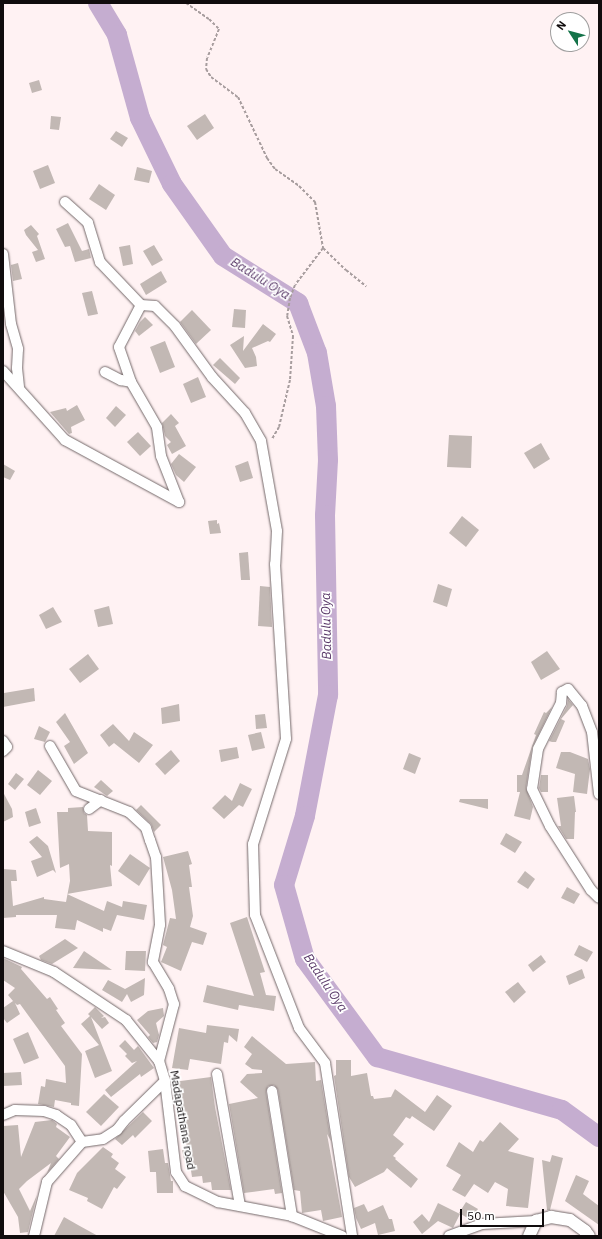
<!DOCTYPE html>
<style>
body{margin:0}
#map{position:relative;width:602px;height:1239px;overflow:hidden;background:#fff2f3;font-family:"IBM Plex Sans",sans-serif}
div>[style]{position:absolute}
.river>*{height:20px;margin:-10px;padding:0 10px;transform-origin:10px;border-radius:10px;background:#c5add0}
.building>*{inset:0;background:#c2b8b4}
.path>*{height:2px;margin-top:-1px;transform-origin:0;background:repeating-linear-gradient(90deg,#a79d9e 0 3px,transparent 0 5px)}
.roads{filter:drop-shadow(0 0 1px #74696a) drop-shadow(0 0 1px #74696a)}
.minor>*{height:10px;margin:-5px;padding:0 5px;transform-origin:5px;border-radius:5px;background:#fff}
.tertiary>*{height:12px;margin:-6px;padding:0 6px;transform-origin:6px;border-radius:6px;background:#fff}
span{translate:-50% -50%;white-space:nowrap;text-align:center;line-height:1.15;-webkit-text-stroke:3.5px #fff;paint-order:stroke}
.street-label{font-size:12px;color:#100c0d}
.water-label{font-size:13px;color:#593968;font-style:italic}
.frame{position:absolute;inset:0;border:4px solid #100c0d;pointer-events:none}
.north{position:absolute;left:550px;top:12px;width:40px;height:40px;box-sizing:border-box;background:#fff;border:1px solid #9f9e9e;border-radius:50%;rotate:306deg;font-size:11px;font-weight:700;line-height:16px;text-align:center;color:#100c0d}
.north::after{content:'';display:block;margin:auto;width:14px;height:18px;background:#147349;clip-path:polygon(50% 0,100% 100%,50% 72%,0 100%)}
.scale{position:absolute;left:460px;top:1209px;width:84px;height:18px;box-sizing:border-box;border:2px solid #100c0d;border-top:0;padding-left:5px;font-size:12px;line-height:14px;white-space:nowrap;color:#100c0d;-webkit-text-stroke:3px #fff;paint-order:stroke}
</style>
<div id="map">
<div class="river">
<i style="left:98px;top:3px;width:37px;rotate:59deg"></i>
<i style="left:117px;top:35px;width:86px;rotate:74.5deg"></i>
<i style="left:140px;top:118px;width:73px;rotate:64.1deg"></i>
<i style="left:172px;top:184px;width:88px;rotate:54.7deg"></i>
<i style="left:223px;top:256px;width:89px;rotate:32.1deg"></i>
<i style="left:298px;top:303px;width:53px;rotate:69.2deg"></i>
<i style="left:317px;top:353px;width:54px;rotate:80.4deg"></i>
<i style="left:326px;top:406px;width:54px;rotate:87.9deg"></i>
<i style="left:328px;top:460px;width:55px;rotate:93.1deg"></i>
<i style="left:325px;top:515px;width:180px;rotate:89deg"></i>
<i style="left:328px;top:695px;width:123px;rotate:100.8deg"></i>
<i style="left:305px;top:816px;width:72px;rotate:106.9deg"></i>
<i style="left:284px;top:885px;width:77px;rotate:74.2deg"></i>
<i style="left:305px;top:959px;width:122px;rotate:53.7deg"></i>
<i style="left:377px;top:1057px;width:192px;rotate:16deg"></i>
<i style="left:562px;top:1110px;width:46px;rotate:36.1deg"></i>
</div>
<div class="building">
<i style="clip-path:polygon(39px 80px,42px 90px,32px 93px,29px 83px)"></i>
<i style="clip-path:polygon(205px 114px,214px 128px,197px 140px,187px 126px)"></i>
<i style="clip-path:polygon(51px 116px,61px 117px,59px 130px,50px 129px)"></i>
<i style="clip-path:polygon(116px 131px,128px 138px,122px 147px,110px 139px)"></i>
<i style="clip-path:polygon(48px 165px,55px 183px,40px 189px,33px 171px)"></i>
<i style="clip-path:polygon(137px 167px,152px 171px,149px 183px,134px 180px)"></i>
<i style="clip-path:polygon(99px 184px,115px 195px,106px 210px,89px 199px)"></i>
<i style="clip-path:polygon(68px 223px,82px 251px,89px 249px,91px 258px,75px 262px,70px 246px,65px 247px,56px 229px)"></i>
<i style="clip-path:polygon(31px 225px,39px 234px,37px 236px,45px 259px,36px 262px,32px 252px,38px 250px,26px 235px,24px 230px)"></i>
<i style="clip-path:polygon(130px 245px,133px 264px,123px 266px,119px 247px)"></i>
<i style="clip-path:polygon(154px 245px,163px 260px,152px 266px,143px 251px)"></i>
<i style="clip-path:polygon(18px 263px,22px 279px,13px 281px,11px 265px)"></i>
<i style="clip-path:polygon(161px 271px,167px 282px,146px 295px,140px 284px)"></i>
<i style="clip-path:polygon(92px 291px,98px 314px,88px 316px,82px 293px)"></i>
<i style="clip-path:polygon(234px 309px,246px 310px,245px 328px,232px 327px)"></i>
<i style="clip-path:polygon(192px 310px,211px 330px,196px 344px,180px 322px)"></i>
<i style="clip-path:polygon(145px 317px,153px 325px,139px 336px,135px 331px,140px 322px)"></i>
<i style="clip-path:polygon(263px 324px,276px 334px,270px 342px,268px 341px,252px 348px,256px 357px,257px 366px,245px 368px,230px 345px,244px 336px,243px 351px)"></i>
<i style="clip-path:polygon(165px 341px,175px 367px,160px 373px,150px 347px)"></i>
<i style="clip-path:polygon(220px 358px,240px 378px,235px 384px,213px 365px)"></i>
<i style="clip-path:polygon(198px 377px,206px 397px,191px 403px,183px 384px)"></i>
<i style="clip-path:polygon(77px 405px,85px 420px,71px 427px,72px 433px,69px 434px,50px 412px,66px 408px,67px 411px)"></i>
<i style="clip-path:polygon(116px 406px,126px 415px,115px 427px,106px 418px)"></i>
<i style="clip-path:polygon(171px 414px,179px 423px,175px 426px,186px 446px,172px 454px,167px 445px,171px 442px,165px 436px,162px 423px)"></i>
<i style="clip-path:polygon(138px 432px,151px 446px,140px 456px,127px 442px)"></i>
<i style="clip-path:polygon(449px 435px,472px 436px,471px 468px,447px 467px)"></i>
<i style="clip-path:polygon(541px 443px,550px 459px,534px 469px,524px 453px)"></i>
<i style="clip-path:polygon(179px 454px,196px 467px,184px 482px,176px 475px,171px 464px)"></i>
<i style="clip-path:polygon(248px 461px,253px 478px,240px 482px,235px 466px)"></i>
<i style="clip-path:polygon(3px 464px,15px 471px,10px 480px,3px 477px)"></i>
<i style="clip-path:polygon(462px 516px,479px 530px,466px 547px,449px 533px)"></i>
<i style="clip-path:polygon(217px 520px,217px 524px,219px 523px,221px 533px,210px 534px,208px 521px)"></i>
<i style="clip-path:polygon(248px 552px,250px 580px,241px 580px,239px 553px)"></i>
<i style="clip-path:polygon(438px 584px,452px 589px,447px 607px,433px 602px)"></i>
<i style="clip-path:polygon(260px 586px,270px 587px,272px 627px,258px 626px)"></i>
<i style="clip-path:polygon(109px 606px,113px 624px,98px 627px,94px 610px)"></i>
<i style="clip-path:polygon(53px 607px,62px 622px,46px 629px,39px 615px)"></i>
<i style="clip-path:polygon(547px 651px,560px 669px,541px 680px,531px 662px)"></i>
<i style="clip-path:polygon(88px 654px,99px 669px,80px 683px,69px 669px)"></i>
<i style="clip-path:polygon(34px 688px,35px 701px,3px 707px,4px 693px)"></i>
<i style="clip-path:polygon(568px 699px,573px 705px,561px 719px,565px 721px,556px 742px,552px 742px,549px 741px,567px 706px)"></i>
<i style="clip-path:polygon(179px 704px,180px 721px,162px 724px,161px 708px)"></i>
<i style="clip-path:polygon(552px 707px,532px 748px,526px 788px,533px 807px,530px 820px,514px 816px,520px 792px,517px 792px,517px 775px,522px 775px,536px 735px,534px 734px,544px 712px,546px 713px)"></i>
<i style="clip-path:polygon(65px 713px,88px 753px,74px 764px,64px 746px,70px 742px,56px 722px)"></i>
<i style="clip-path:polygon(265px 714px,267px 728px,256px 729px,255px 715px)"></i>
<i style="clip-path:polygon(113px 724px,129px 741px,134px 732px,153px 745px,139px 763px,114px 743px,109px 747px,100px 735px)"></i>
<i style="clip-path:polygon(39px 726px,50px 732px,45px 742px,34px 739px)"></i>
<i style="clip-path:polygon(261px 732px,265px 748px,252px 751px,248px 735px)"></i>
<i style="clip-path:polygon(237px 747px,239px 758px,221px 762px,219px 750px)"></i>
<i style="clip-path:polygon(171px 750px,180px 761px,165px 775px,155px 764px)"></i>
<i style="clip-path:polygon(561px 752px,570px 752px,588px 759px,590px 769px,587px 794px,573px 792px,575px 774px,556px 768px)"></i>
<i style="clip-path:polygon(409px 753px,421px 758px,415px 774px,403px 769px)"></i>
<i style="clip-path:polygon(38px 770px,52px 781px,40px 795px,27px 785px)"></i>
<i style="clip-path:polygon(16px 773px,24px 779px,15px 790px,8px 784px)"></i>
<i style="clip-path:polygon(541px 775px,548px 775px,548px 792px,541px 792px,539px 788px)"></i>
<i style="clip-path:polygon(101px 780px,113px 791px,107px 796px,94px 787px)"></i>
<i style="clip-path:polygon(240px 783px,252px 789px,243px 807px,239px 805px,224px 819px,212px 808px,225px 795px,232px 801px)"></i>
<i style="clip-path:polygon(3px 792px,12px 809px,13px 817px,3px 822px)"></i>
<i style="clip-path:polygon(574px 796px,576px 812px,575px 812px,574px 839px,566px 839px,558px 826px,561px 826px,557px 798px)"></i>
<i style="clip-path:polygon(460px 799px,488px 799px,488px 809px,459px 802px)"></i>
<i style="clip-path:polygon(141px 805px,161px 825px,154px 832px,151px 824px,136px 810px)"></i>
<i style="clip-path:polygon(83px 807px,84px 813px,87px 815px,88px 831px,112px 832px,112px 866px,110px 865px,112px 886px,67px 894px,104px 911px,107px 901px,122px 907px,123px 901px,147px 905px,144px 920px,117px 915px,111px 931px,103px 928px,103px 932px,77px 920px,75px 930px,55px 928px,57px 915px,16px 915px,16px 917px,3px 918px,3px 869px,16px 870px,17px 881px,11px 881px,13px 906px,44px 897px,44px 899px,66px 902px,70px 881px,69px 864px,60px 868px,57px 812px,68px 812px,68px 808px)"></i>
<i style="clip-path:polygon(36px 808px,41px 823px,29px 827px,25px 812px)"></i>
<i style="clip-path:polygon(506px 833px,522px 842px,515px 853px,500px 844px)"></i>
<i style="clip-path:polygon(37px 836px,48px 846px,56px 873px,53px 870px,37px 877px,31px 861px,42px 857px,29px 842px)"></i>
<i style="clip-path:polygon(188px 851px,192px 864px,189px 865px,192px 887px,189px 887px,193px 916px,190px 927px,207px 933px,203px 945px,192px 942px,181px 971px,161px 962px,167px 947px,163px 945px,170px 918px,176px 919px,172px 890px,163px 857px)"></i>
<i style="clip-path:polygon(130px 854px,150px 868px,139px 886px,118px 871px)"></i>
<i style="clip-path:polygon(525px 871px,535px 879px,528px 889px,517px 882px)"></i>
<i style="clip-path:polygon(567px 887px,580px 894px,574px 904px,561px 898px)"></i>
<i style="clip-path:polygon(247px 917px,265px 972px,260px 973px,266px 995px,276px 996px,274px 1011px,239px 1005px,238px 1010px,203px 1002px,207px 985px,254px 996px,230px 923px)"></i>
<i style="clip-path:polygon(65px 939px,78px 948px,52px 964px,41px 960px,39px 956px)"></i>
<i style="clip-path:polygon(579px 945px,593px 952px,587px 962px,574px 955px)"></i>
<i style="clip-path:polygon(84px 951px,112px 970px,73px 968px)"></i>
<i style="clip-path:polygon(126px 951px,146px 951px,145px 971px,125px 970px)"></i>
<i style="clip-path:polygon(541px 955px,546px 962px,533px 972px,528px 965px)"></i>
<i style="clip-path:polygon(3px 958px,22px 967px,21px 969px,47px 999px,50px 997px,58px 1009px,56px 1010px,65px 1023px,61px 1026px,82px 1054px,79px 1106px,71px 1105px,71px 1103px,55px 1100px,54px 1107px,38px 1104px,41px 1086px,45px 1087px,46px 1079px,66px 1083px,65px 1066px,20px 1004px,17px 1005px,15px 1003px,20px 1014px,7px 1023px,3px 1018px,3px 1008px,13px 1001px,8px 995px,15px 988px,3px 980px)"></i>
<i style="clip-path:polygon(582px 969px,585px 978px,569px 985px,566px 976px)"></i>
<i style="clip-path:polygon(145px 978px,144px 995px,131px 1002px,127px 994px,122px 1002px,102px 990px,108px 980px,125px 989px)"></i>
<i style="clip-path:polygon(518px 982px,526px 992px,514px 1003px,505px 992px)"></i>
<i style="clip-path:polygon(95px 1007px,104px 1016px,101px 1018px,105px 1017px,109px 1023px,102px 1029px,91px 1017px,112px 1071px,95px 1078px,85px 1051px,99px 1045px,81px 1024px,90px 1016px,88px 1014px)"></i>
<i style="clip-path:polygon(163px 1008px,164px 1016px,156px 1023px,159px 1035px,157px 1042px,153px 1043px,148px 1037px,150px 1035px,137px 1020px,148px 1011px)"></i>
<i style="clip-path:polygon(207px 1025px,239px 1029px,237px 1042px,229px 1035px,228px 1043px,224px 1042px,221px 1064px,190px 1059px,188px 1070px,172px 1068px,179px 1028px,206px 1033px)"></i>
<i style="clip-path:polygon(28px 1032px,39px 1058px,24px 1064px,13px 1039px)"></i>
<i style="clip-path:polygon(252px 1036px,286px 1064px,315px 1062px,316px 1081px,321px 1080px,331px 1141px,327px 1134px,342px 1217px,323px 1221px,321px 1210px,302px 1213px,300px 1191px,294px 1190px,278px 1090px,274px 1085px,268px 1086px,266px 1092px,282px 1193px,275px 1194px,274px 1189px,244px 1193px,229px 1104px,258px 1098px,240px 1082px,247px 1074px,262px 1073px,262px 1070px,252px 1069px,245px 1064px,252px 1054px,244px 1047px)"></i>
<i style="clip-path:polygon(125px 1040px,134px 1050px,138px 1046px,154px 1068px,141px 1077px,140px 1074px,111px 1097px,105px 1090px,137px 1061px,132px 1063px,125px 1056px,127px 1054px,119px 1046px)"></i>
<i style="clip-path:polygon(336px 1060px,351px 1060px,351px 1076px,367px 1073px,371px 1096px,373px 1096px,374px 1099px,391px 1097px,395px 1089px,425px 1112px,437px 1095px,452px 1106px,434px 1131px,412px 1116px,410px 1119px,406px 1117px,393px 1135px,404px 1144px,393px 1156px,396px 1158px,395px 1159px,418px 1179px,411px 1188px,387px 1168px,384px 1172px,355px 1187px,349px 1177px,334px 1076px,336px 1075px)"></i>
<i style="clip-path:polygon(21px 1072px,22px 1085px,3px 1086px,3px 1073px)"></i>
<i style="clip-path:polygon(211px 1077px,215px 1107px,231px 1190px,212px 1190px,211px 1182px,203px 1183px,202px 1176px,192px 1177px,189px 1158px,184px 1159px,182px 1150px,187px 1149px,184px 1128px,181px 1129px,177px 1116px,180px 1115px,178px 1099px,176px 1099px,175px 1096px,173px 1096px,173px 1082px)"></i>
<i style="clip-path:polygon(104px 1094px,119px 1107px,101px 1126px,86px 1112px)"></i>
<i style="clip-path:polygon(143px 1112px,152px 1121px,135px 1138px,133px 1135px,122px 1145px,115px 1139px)"></i>
<i style="clip-path:polygon(52px 1120px,57px 1124px,56px 1127px,70px 1137px,56px 1156px,59px 1159px,47px 1173px,51px 1163px,27px 1181px,19px 1189px,30px 1211px,37px 1195px,28px 1232px,20px 1233px,18px 1217px,3px 1191px,3px 1126px,18px 1125px,21px 1157px,35px 1122px)"></i>
<i style="clip-path:polygon(500px 1122px,519px 1139px,508px 1151px,534px 1158px,528px 1208px,506px 1206px,508px 1189px,495px 1182px,488px 1193px,474px 1184px,465px 1197px,452px 1190px,461px 1175px,446px 1166px,459px 1142px,473px 1152px,480px 1140px,483px 1142px)"></i>
<i style="clip-path:polygon(103px 1147px,113px 1154px,111px 1157px,119px 1163px,115px 1169px,126px 1177px,117px 1189px,114px 1187px,102px 1209px,87px 1201px,88px 1198px,69px 1190px,77px 1173px)"></i>
<i style="clip-path:polygon(163px 1149px,165px 1163px,168px 1163px,171px 1181px,173px 1181px,173px 1193px,157px 1193px,156px 1172px,150px 1172px,148px 1151px)"></i>
<i style="clip-path:polygon(552px 1155px,563px 1158px,550px 1210px,547px 1210px,542px 1160px,550px 1162px)"></i>
<i style="clip-path:polygon(576px 1175px,589px 1181px,583px 1194px,599px 1206px,599px 1225px,565px 1201px)"></i>
<i style="clip-path:polygon(466px 1202px,478px 1209px,471px 1220px,459px 1213px)"></i>
<i style="clip-path:polygon(438px 1203px,460px 1214px,453px 1228px,438px 1221px,422px 1234px,413px 1222px,422px 1214px,429px 1222px)"></i>
<i style="clip-path:polygon(364px 1204px,368px 1212px,383px 1205px,389px 1219px,392px 1219px,395px 1231px,378px 1235px,375px 1223px,361px 1229px,356px 1218px,354px 1208px)"></i>
<i style="clip-path:polygon(64px 1217px,78px 1225px,98px 1236px,54px 1236px)"></i>
</div>
<div class="path">
<i style="left:186px;top:3px;width:28px;rotate:35deg"></i>
<i style="left:209px;top:19px;width:14px;rotate:45deg"></i>
<i style="left:219px;top:29px;width:31px;rotate:112deg"></i>
<i style="left:207px;top:58px;width:11px;rotate:95deg"></i>
<i style="left:206px;top:69px;width:9px;rotate:58deg"></i>
<i style="left:211px;top:77px;width:34px;rotate:37deg"></i>
<i style="left:238px;top:97px;width:68px;rotate:64.6deg"></i>
<i style="left:267px;top:158px;width:14px;rotate:54deg"></i>
<i style="left:275px;top:169px;width:29px;rotate:35deg"></i>
<i style="left:299px;top:186px;width:23px;rotate:45deg"></i>
<i style="left:315px;top:202px;width:47px;rotate:80.1deg"></i>
<i style="left:323px;top:248px;width:46px;rotate:127.1deg"></i>
<i style="left:295px;top:285px;width:14px;rotate:111deg"></i>
<i style="left:290px;top:298px;width:18px;rotate:99deg"></i>
<i style="left:287px;top:316px;width:21px;rotate:73deg"></i>
<i style="left:293px;top:336px;width:44px;rotate:93.9deg"></i>
<i style="left:290px;top:380px;width:48px;rotate:103.2deg"></i>
<i style="left:279px;top:427px;width:14px;rotate:120deg"></i>
<i style="left:323px;top:248px;width:32px;rotate:44deg"></i>
<i style="left:346px;top:270px;width:26px;rotate:39deg"></i>
</div>
<div class="roads">
<div class="minor">
<i style="left:65px;top:202px;width:31px;rotate:42deg"></i>
<i style="left:88px;top:223px;width:41px;rotate:72.9deg"></i>
<i style="left:100px;top:262px;width:59px;rotate:46.4deg"></i>
<i style="left:3px;top:254px;width:70px;rotate:83.5deg"></i>
<i style="left:11px;top:324px;width:26px;rotate:74deg"></i>
<i style="left:18px;top:349px;width:19px;rotate:93deg"></i>
<i style="left:17px;top:368px;width:19px;rotate:84deg"></i>
<i style="left:3px;top:371px;width:93px;rotate:48.1deg"></i>
<i style="left:65px;top:440px;width:130px;rotate:28.5deg"></i>
<i style="left:179px;top:502px;width:49px;rotate:-111.4deg"></i>
<i style="left:161px;top:456px;width:29px;rotate:-98deg"></i>
<i style="left:157px;top:427px;width:52px;rotate:-120deg"></i>
<i style="left:131px;top:382px;width:37px;rotate:-109deg"></i>
<i style="left:119px;top:347px;width:47px;rotate:-62.4deg"></i>
<i style="left:141px;top:305px;width:14px;rotate:4deg"></i>
<i style="left:155px;top:306px;width:28px;rotate:45deg"></i>
<i style="left:175px;top:326px;width:63px;rotate:54deg"></i>
<i style="left:212px;top:377px;width:49px;rotate:47.5deg"></i>
<i style="left:245px;top:413px;width:32px;rotate:60deg"></i>
<i style="left:261px;top:441px;width:91px;rotate:79.9deg"></i>
<i style="left:277px;top:531px;width:33px;rotate:93deg"></i>
<i style="left:275px;top:564px;width:175px;rotate:86.4deg"></i>
<i style="left:286px;top:739px;width:110px;rotate:107.4deg"></i>
<i style="left:253px;top:844px;width:71px;rotate:88.4deg"></i>
<i style="left:255px;top:915px;width:121px;rotate:68.7deg"></i>
<i style="left:299px;top:1028px;width:44px;rotate:53.4deg"></i>
<i style="left:325px;top:1063px;width:175px;rotate:81.1deg"></i>
<i style="left:105px;top:372px;width:18px;rotate:27deg"></i>
<i style="left:121px;top:380px;width:10px;rotate:11deg"></i>
<i style="left:3px;top:741px;width:7px;rotate:56deg"></i>
<i style="left:7px;top:747px;width:6px;rotate:135deg"></i>
<i style="left:50px;top:746px;width:52px;rotate:60deg"></i>
<i style="left:76px;top:791px;width:57px;rotate:21.6deg"></i>
<i style="left:129px;top:812px;width:23px;rotate:43deg"></i>
<i style="left:146px;top:828px;width:13px;rotate:72deg"></i>
<i style="left:150px;top:840px;width:18px;rotate:71deg"></i>
<i style="left:156px;top:857px;width:68px;rotate:86.6deg"></i>
<i style="left:160px;top:925px;width:38px;rotate:101deg"></i>
<i style="left:153px;top:962px;width:31px;rotate:59deg"></i>
<i style="left:169px;top:989px;width:16px;rotate:72deg"></i>
<i style="left:174px;top:1004px;width:59px;rotate:104.7deg"></i>
<i style="left:599px;top:794px;width:62px;rotate:-96.4deg"></i>
<i style="left:592px;top:732px;width:28px;rotate:-111deg"></i>
<i style="left:582px;top:706px;width:22px;rotate:-129deg"></i>
<i style="left:568px;top:689px;width:7px;rotate:153deg"></i>
<i style="left:562px;top:692px;width:11px;rotate:95deg"></i>
<i style="left:561px;top:703px;width:51px;rotate:116.6deg"></i>
<i style="left:538px;top:749px;width:40px;rotate:98.5deg"></i>
<i style="left:532px;top:789px;width:41px;rotate:64.1deg"></i>
<i style="left:550px;top:826px;width:76px;rotate:57.4deg"></i>
<i style="left:591px;top:890px;width:11px;rotate:45deg"></i>
<i style="left:89px;top:809px;width:15px;rotate:-37deg"></i>
<i style="left:3px;top:951px;width:55px;rotate:22.4deg"></i>
<i style="left:54px;top:972px;width:87px;rotate:33.7deg"></i>
<i style="left:126px;top:1020px;width:53px;rotate:51.2deg"></i>
<i style="left:159px;top:1061px;width:21px;rotate:73deg"></i>
<i style="left:165px;top:1081px;width:92px;rotate:83.1deg"></i>
<i style="left:176px;top:1172px;width:17px;rotate:57deg"></i>
<i style="left:185px;top:1186px;width:37px;rotate:26deg"></i>
<i style="left:218px;top:1202px;width:75px;rotate:10.7deg"></i>
<i style="left:292px;top:1216px;width:54px;rotate:21.8deg"></i>
<i style="left:217px;top:1074px;width:134px;rotate:80.1deg"></i>
<i style="left:272px;top:1091px;width:127px;rotate:80.9deg"></i>
<i style="left:3px;top:1115px;width:13px;rotate:-23deg"></i>
<i style="left:15px;top:1110px;width:29px;rotate:2deg"></i>
<i style="left:44px;top:1111px;width:13px;rotate:18deg"></i>
<i style="left:56px;top:1115px;width:18px;rotate:34deg"></i>
<i style="left:71px;top:1125px;width:20px;rotate:57deg"></i>
<i style="left:34px;top:1236px;width:56px;rotate:-76.5deg"></i>
<i style="left:47px;top:1182px;width:53px;rotate:-48.8deg"></i>
<i style="left:82px;top:1142px;width:21px;rotate:-8deg"></i>
<i style="left:103px;top:1139px;width:17px;rotate:-33deg"></i>
<i style="left:117px;top:1130px;width:11px;rotate:-52deg"></i>
<i style="left:124px;top:1121px;width:57px;rotate:-44.3deg"></i>
<i style="left:449px;top:1236px;width:35px;rotate:-20deg"></i>
<i style="left:482px;top:1224px;width:54px;rotate:-3.2deg"></i>
</div>
<div class="tertiary">
<i style="left:529px;top:1236px;width:17px;rotate:-65deg"></i>
<i style="left:536px;top:1221px;width:16px;rotate:-15deg"></i>
<i style="left:551px;top:1217px;width:19px;rotate:9deg"></i>
<i style="left:570px;top:1220px;width:19px;rotate:36deg"></i>
<i style="left:585px;top:1231px;width:6px;rotate:51deg"></i>
</div>
</div>
<div class="street-label">
<span style="left:183px;top:1120px;rotate:80deg">Madapathana road</span>
</div>
<div class="water-label">
<span style="left:260px;top:279px;rotate:32deg">Badulu Oya</span>
<span style="left:327px;top:626px;rotate:-91deg">Badulu Oya</span>
<span style="left:325px;top:983px;rotate:56deg">Badulu Oya</span>
</div>
<div class="frame"></div>
<div class="north">N</div>
<div class="scale">50 m</div>
</div>
